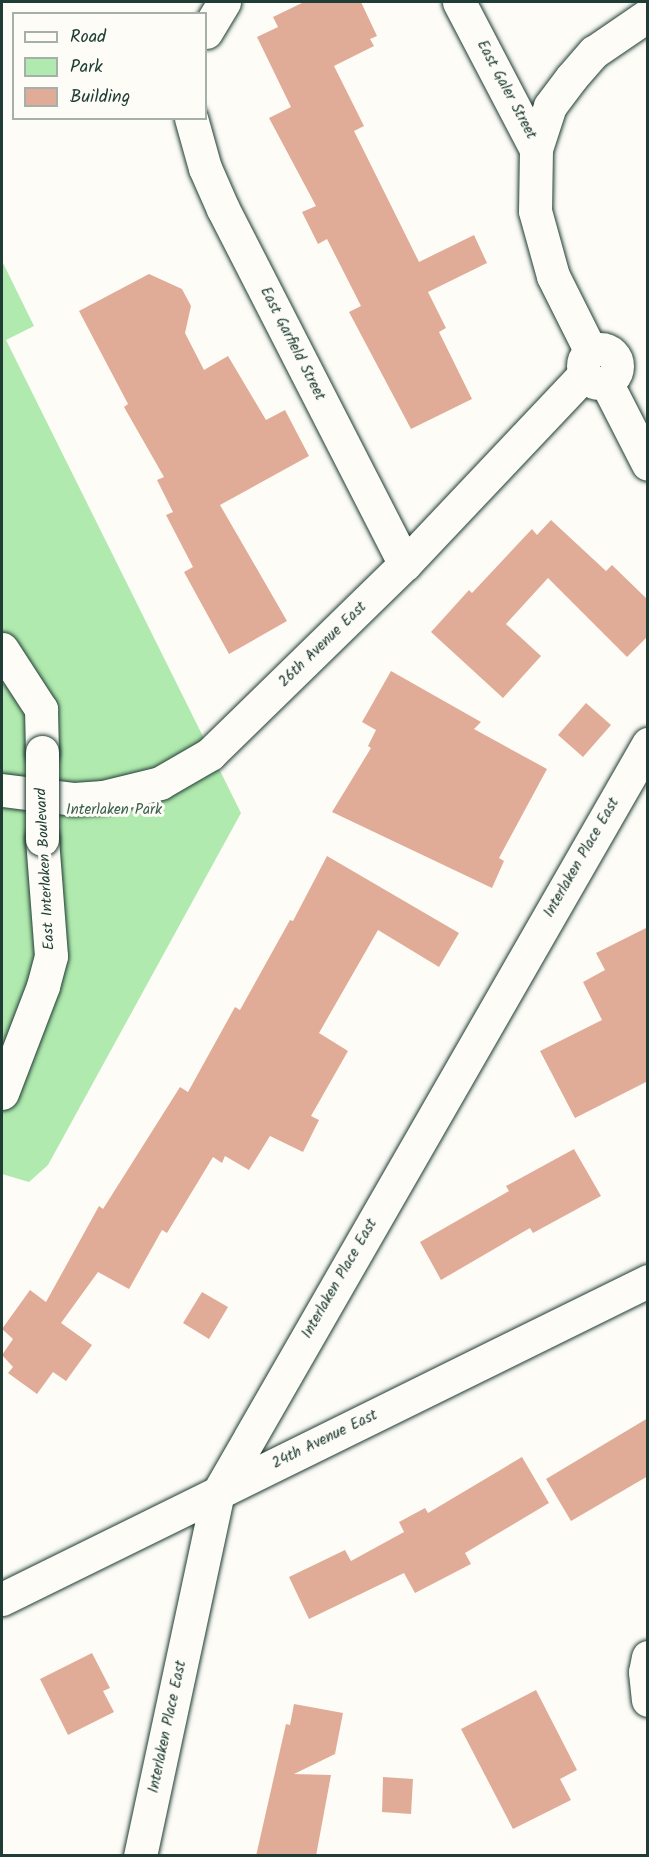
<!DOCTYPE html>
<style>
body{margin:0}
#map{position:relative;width:649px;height:1857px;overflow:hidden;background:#fdfcf7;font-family:Kalam,sans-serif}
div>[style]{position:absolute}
.green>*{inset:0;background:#b1eaaf}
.building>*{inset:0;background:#e1ac97}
.roads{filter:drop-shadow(0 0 2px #1f3d34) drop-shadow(0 0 2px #1f3d34)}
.minor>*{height:33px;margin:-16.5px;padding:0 16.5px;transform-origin:16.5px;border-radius:16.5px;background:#fdfcf7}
.minor>.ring{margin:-16.5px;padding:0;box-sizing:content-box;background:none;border:33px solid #fdfcf7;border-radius:50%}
.major>*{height:33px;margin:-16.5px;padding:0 16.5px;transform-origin:16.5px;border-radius:16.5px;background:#fdfcf7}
.bridges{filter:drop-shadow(0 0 2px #1f3d34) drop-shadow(0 0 2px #1f3d34)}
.minor-bridge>*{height:33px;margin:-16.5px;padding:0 16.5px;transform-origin:16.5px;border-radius:16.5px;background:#fdfcf7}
span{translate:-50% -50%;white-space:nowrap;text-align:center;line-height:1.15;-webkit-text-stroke:6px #fdfcf7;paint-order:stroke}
.street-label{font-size:15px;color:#1f3d34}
.park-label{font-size:15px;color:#3c604d}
.frame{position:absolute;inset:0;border:3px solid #1f3d34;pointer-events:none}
.legend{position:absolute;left:12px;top:12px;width:195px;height:108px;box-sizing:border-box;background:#fdfcf7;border:2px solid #a4b0a9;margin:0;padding:8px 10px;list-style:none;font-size:18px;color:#1f3d34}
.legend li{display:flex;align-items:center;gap:12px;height:30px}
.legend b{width:30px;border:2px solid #a4b0a9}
</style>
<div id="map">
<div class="green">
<i style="clip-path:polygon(2px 261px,34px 326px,6px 340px,241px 813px,48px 1165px,29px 1182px,2px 1174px)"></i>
</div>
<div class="building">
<i style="clip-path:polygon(304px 2px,361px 2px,377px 36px,370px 39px,374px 46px,334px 66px,364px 126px,354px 131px,419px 262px,474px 235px,487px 263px,428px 292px,446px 328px,439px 332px,472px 399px,411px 429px,349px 312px,361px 306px,327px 239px,318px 244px,302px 212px,316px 206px,269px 118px,291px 107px,257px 37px,278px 27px,273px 17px)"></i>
<i style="clip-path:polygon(149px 274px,182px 289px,191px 306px,185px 333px,204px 370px,228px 356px,266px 420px,285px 410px,309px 456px,220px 505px,287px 621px,229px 654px,184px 572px,193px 567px,166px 515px,173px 512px,157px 480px,164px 477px,124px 407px,128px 404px,79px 311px)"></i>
<i style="clip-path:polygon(551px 520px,606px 571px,612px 565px,648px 600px,648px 636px,627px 657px,548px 578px,506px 624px,541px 656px,503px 698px,431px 632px,469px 590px,472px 593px,532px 529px,537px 535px)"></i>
<i style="clip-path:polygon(391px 671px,481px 722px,474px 729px,547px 769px,499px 858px,504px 861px,492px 888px,332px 812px,371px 748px,368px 746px,376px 730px,362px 722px)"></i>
<i style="clip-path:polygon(586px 703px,611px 725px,583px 757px,558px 735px)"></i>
<i style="clip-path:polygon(327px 856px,459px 933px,439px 967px,378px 930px,319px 1033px,348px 1051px,311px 1116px,319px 1120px,303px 1152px,270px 1136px,249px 1170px,225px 1156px,222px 1163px,213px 1157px,167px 1233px,162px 1230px,129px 1289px,98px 1272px,61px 1323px,92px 1345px,66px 1381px,53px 1372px,37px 1394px,8px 1373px,13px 1367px,2px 1355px,13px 1339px,2px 1329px,30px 1290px,46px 1302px,99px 1206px,103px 1209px,180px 1087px,188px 1092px,235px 1007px,240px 1010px,290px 920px,293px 921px)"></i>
<i style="clip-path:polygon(648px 927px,648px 1081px,575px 1118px,540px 1051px,602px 1020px,583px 982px,605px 970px,596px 953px)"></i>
<i style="clip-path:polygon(574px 1149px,601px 1196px,533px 1233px,530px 1228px,441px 1280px,420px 1242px,509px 1191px,506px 1186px)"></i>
<i style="clip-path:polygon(202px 1292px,228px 1307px,209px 1339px,183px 1323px)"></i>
<i style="clip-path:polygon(648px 1418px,648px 1476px,571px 1521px,546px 1479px)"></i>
<i style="clip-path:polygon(522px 1457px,549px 1503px,465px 1553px,471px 1564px,415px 1593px,404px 1573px,309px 1619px,289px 1577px,345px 1550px,351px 1561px,404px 1532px,399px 1522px,425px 1508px,428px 1513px)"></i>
<i style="clip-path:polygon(92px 1653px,110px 1688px,103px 1691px,114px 1712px,68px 1735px,40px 1679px)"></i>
<i style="clip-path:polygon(536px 1690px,577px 1770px,560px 1779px,571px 1800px,513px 1829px,461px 1729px)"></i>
<i style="clip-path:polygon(294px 1704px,343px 1713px,335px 1754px,294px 1774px,331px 1775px,316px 1856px,256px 1856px,286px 1724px,290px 1725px)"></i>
<i style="clip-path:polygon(383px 1777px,413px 1779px,411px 1814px,382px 1812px)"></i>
</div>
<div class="roads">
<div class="minor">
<i style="left:459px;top:2px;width:166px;rotate:62.4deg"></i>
<i style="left:536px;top:149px;width:62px;rotate:90.9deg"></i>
<i style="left:535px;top:211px;width:67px;rotate:74.5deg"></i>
<i style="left:553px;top:276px;width:85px;rotate:63.4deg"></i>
<i style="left:206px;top:32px;width:35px;rotate:-59deg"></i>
<i style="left:191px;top:118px;width:52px;rotate:74.4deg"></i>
<i style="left:205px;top:168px;width:45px;rotate:66.3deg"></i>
<i style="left:223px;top:209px;width:399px;rotate:62.9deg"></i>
<i style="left:536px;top:149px;width:45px;rotate:-72deg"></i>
<i style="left:550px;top:106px;width:35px;rotate:-53deg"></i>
<i style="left:571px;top:78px;width:35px;rotate:-49deg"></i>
<i style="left:594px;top:52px;width:65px;rotate:-34.4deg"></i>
<i class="ring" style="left:583px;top:349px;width:1px;height:1px"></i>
<i style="left:606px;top:382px;width:92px;rotate:62.9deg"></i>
<i style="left:2px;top:649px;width:72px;rotate:57deg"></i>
<i style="left:41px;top:709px;width:43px;rotate:88.7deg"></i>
<i style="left:2px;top:790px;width:73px;rotate:7.1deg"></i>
<i style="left:74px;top:799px;width:29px;rotate:-4deg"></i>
<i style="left:103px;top:797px;width:59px;rotate:-13.8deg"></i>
<i style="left:160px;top:783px;width:58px;rotate:-30.1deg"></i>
<i style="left:210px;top:754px;width:272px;rotate:-44.3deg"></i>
<i style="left:405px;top:564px;width:260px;rotate:-46.6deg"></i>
<i style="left:2px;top:1093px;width:115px;rotate:-69deg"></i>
<i style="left:43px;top:986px;width:31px;rotate:-75deg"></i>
<i style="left:51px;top:956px;width:117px;rotate:-94.4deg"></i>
<i style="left:648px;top:1657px;width:15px;rotate:101deg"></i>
<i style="left:645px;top:1672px;width:28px;rotate:84deg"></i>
<i style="left:140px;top:1856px;width:371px;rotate:-77.9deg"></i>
<i style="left:218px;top:1493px;width:864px;rotate:-60.14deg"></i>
</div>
<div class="major">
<i style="left:2px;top:1599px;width:720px;rotate:-26.21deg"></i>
</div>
</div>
<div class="bridges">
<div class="minor-bridge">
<i style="left:42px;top:752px;width:87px;rotate:90deg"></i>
</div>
</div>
<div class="street-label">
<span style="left:506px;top:90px;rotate:62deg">East Galer Street</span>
<span style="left:292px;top:344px;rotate:63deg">East Garfield Street</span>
<span style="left:323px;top:645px;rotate:-44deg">26th Avenue East</span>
<span style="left:582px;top:858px;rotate:-60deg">Interlaken Place East</span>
<span style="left:46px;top:869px;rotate:-93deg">East Interlaken Boulevard</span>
<span style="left:340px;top:1279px;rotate:-60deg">Interlaken Place East</span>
<span style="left:325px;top:1440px;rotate:-26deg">24th Avenue East</span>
<span style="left:168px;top:1727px;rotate:-78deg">Interlaken Place East</span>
</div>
<div class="park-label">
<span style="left:114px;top:811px">Interlaken Park</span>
</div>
<div class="frame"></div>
<ul class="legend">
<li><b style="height:8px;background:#fdfcf7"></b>Road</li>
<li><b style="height:16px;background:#b1eaaf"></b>Park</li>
<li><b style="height:16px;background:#e1ac97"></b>Building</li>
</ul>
</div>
